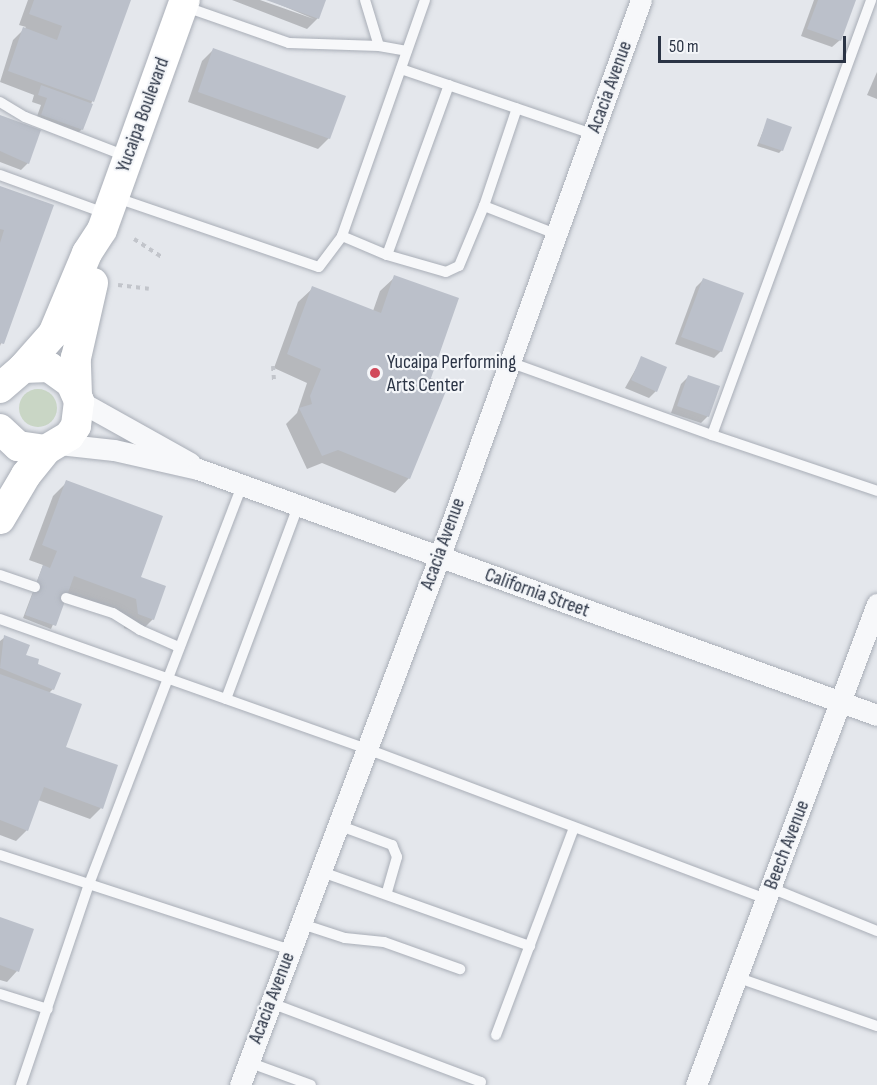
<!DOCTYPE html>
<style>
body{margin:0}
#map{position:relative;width:877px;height:1085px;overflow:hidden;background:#e4e7ec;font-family:"Sofia Sans Condensed",sans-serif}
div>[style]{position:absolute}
.green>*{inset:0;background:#c9d6c5}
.round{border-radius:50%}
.shadow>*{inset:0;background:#0003}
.building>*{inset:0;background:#bbc0ca}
.path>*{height:4px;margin-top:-2px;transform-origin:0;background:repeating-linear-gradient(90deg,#c2c5cb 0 4.5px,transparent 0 9px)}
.roads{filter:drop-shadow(0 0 2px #a9aeb7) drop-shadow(0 0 2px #a9aeb7)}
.lane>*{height:10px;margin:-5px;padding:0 5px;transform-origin:5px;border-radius:5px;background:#f7f8fa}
.street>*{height:21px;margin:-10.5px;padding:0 10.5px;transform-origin:10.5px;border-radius:10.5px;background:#f7f8fa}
.secondary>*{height:30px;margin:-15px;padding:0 15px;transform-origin:15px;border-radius:15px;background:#fff}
.dots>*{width:16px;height:16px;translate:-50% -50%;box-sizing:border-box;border:3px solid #f4f6f9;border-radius:50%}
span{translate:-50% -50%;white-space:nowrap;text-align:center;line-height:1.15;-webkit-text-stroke:4.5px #f4f6f9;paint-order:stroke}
.street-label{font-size:20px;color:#2b3445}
.poi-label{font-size:20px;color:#2b3445}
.left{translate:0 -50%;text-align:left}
.scale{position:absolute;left:658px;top:36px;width:188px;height:27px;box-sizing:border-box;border:3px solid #2b3445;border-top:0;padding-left:8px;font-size:18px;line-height:21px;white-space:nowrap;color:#2b3445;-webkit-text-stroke:4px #f4f6f9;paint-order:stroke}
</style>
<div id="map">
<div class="green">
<i class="round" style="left:19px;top:389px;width:38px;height:38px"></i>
</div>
<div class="shadow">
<i style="clip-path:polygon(28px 0,129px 0,82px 129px,75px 136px,35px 122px,41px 105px,32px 102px,34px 95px,0 82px,13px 40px,26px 27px,19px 25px)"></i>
<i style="clip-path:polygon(232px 0,260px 0,314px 19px,269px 0,325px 0,318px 18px,307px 29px)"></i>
<i style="clip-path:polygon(814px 0,854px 0,840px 40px,832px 47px,801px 36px)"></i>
<i style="clip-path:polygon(213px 50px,329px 138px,318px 149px,188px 102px,202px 61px)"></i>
<i style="clip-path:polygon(877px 72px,877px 99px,867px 95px)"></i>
<i style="clip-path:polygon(0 117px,28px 163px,21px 170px,0 162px)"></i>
<i style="clip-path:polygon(768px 119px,782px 150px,779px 153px,757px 146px)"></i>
<i style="clip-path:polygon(0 188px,52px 206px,0 346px)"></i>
<i style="clip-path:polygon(395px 277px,429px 379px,409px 478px,395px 493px,322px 463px,307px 469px,286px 424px,297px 413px,307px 383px,274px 368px,298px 302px,313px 288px,373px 311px,380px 291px)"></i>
<i style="clip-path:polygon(703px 280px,721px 351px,714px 358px,675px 344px,696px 287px)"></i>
<i style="clip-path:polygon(642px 358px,656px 391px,649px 398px,625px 388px)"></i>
<i style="clip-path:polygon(688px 377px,708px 416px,701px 423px,671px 413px,681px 384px)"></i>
<i style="clip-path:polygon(67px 482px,139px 578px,153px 619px,139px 633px,124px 628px,122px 613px,67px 593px,51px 629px,23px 618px,43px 565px,29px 560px,53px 496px)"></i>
<i style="clip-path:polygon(5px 637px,36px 665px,53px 689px,49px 693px,64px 748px,101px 808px,90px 819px,38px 800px,27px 830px,16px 841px,0 835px,0 641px)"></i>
<i style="clip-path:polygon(0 918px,17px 971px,7px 982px,0 980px)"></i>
</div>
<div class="building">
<i style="clip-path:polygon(34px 0,131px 0,94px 102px,8px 71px,23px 27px,57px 40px,62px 26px,29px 14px)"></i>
<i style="clip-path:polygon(266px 0,326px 0,319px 19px)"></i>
<i style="clip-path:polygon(818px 0,856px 0,841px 41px,807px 29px)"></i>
<i style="clip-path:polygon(213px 48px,346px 96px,330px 139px,198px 92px)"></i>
<i style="clip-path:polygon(41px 85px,93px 104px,83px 130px,41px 115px,47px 98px,38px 95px)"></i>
<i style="clip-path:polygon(0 115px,41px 130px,29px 164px,0 151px)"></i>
<i style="clip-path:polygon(767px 118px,792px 127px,783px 151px,759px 143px)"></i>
<i style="clip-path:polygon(0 186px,54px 205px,4px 344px,0 343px,0 243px,4px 230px,0 229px)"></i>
<i style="clip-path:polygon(394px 275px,459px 298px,431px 378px,448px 386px,410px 479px,338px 450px,322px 456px,299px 408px,312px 404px,310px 396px,321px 369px,287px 354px,312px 286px,381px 313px)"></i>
<i style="clip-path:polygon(703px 278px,744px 293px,722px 352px,681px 337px)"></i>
<i style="clip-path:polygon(641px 356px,667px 367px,657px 392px,631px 380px)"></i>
<i style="clip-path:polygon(688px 375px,720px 386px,709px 417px,677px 406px)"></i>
<i style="clip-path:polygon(66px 480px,163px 516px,141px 577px,166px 586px,154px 620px,138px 614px,136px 599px,74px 576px,56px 626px,25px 615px,43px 565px,50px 568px,57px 551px,42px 545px)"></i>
<i style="clip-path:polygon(4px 635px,30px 645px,26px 655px,39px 659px,38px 664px,61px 673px,54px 690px,0 668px)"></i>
<i style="clip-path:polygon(0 674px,82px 704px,66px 747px,118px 765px,103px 809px,44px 787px,28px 831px,0 820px)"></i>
<i style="clip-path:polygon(0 917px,34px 929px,19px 972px,0 965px)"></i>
</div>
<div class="path">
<i style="left:134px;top:239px;width:33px;rotate:33deg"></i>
<i style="left:118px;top:285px;width:31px;rotate:7deg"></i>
<i style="left:273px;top:366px;width:14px;rotate:86deg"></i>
</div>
<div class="roads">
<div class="lane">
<i style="left:365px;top:0;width:48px;rotate:73.1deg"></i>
<i style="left:379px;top:46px;width:28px;rotate:10deg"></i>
<i style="left:425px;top:0;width:250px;rotate:109.4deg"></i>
<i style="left:342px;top:236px;width:49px;rotate:22.9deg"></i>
<i style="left:387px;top:255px;width:61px;rotate:16.1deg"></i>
<i style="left:446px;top:272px;width:14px;rotate:-25deg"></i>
<i style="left:459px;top:266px;width:65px;rotate:-67.4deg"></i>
<i style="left:484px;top:206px;width:77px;rotate:21.3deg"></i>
<i style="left:186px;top:7px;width:109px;rotate:19.3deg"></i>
<i style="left:289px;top:43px;width:90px;rotate:1.9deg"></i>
<i style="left:401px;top:69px;width:202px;rotate:18.8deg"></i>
<i style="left:0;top:102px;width:29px;rotate:31deg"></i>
<i style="left:25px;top:117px;width:110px;rotate:21.2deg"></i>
<i style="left:0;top:175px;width:114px;rotate:20deg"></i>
<i style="left:117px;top:198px;width:213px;rotate:18.9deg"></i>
<i style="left:319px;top:267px;width:39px;rotate:-53deg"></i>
<i style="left:484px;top:206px;width:103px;rotate:-71.4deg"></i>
<i style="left:387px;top:255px;width:181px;rotate:-70deg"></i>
<i style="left:509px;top:362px;width:216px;rotate:19.8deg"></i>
<i style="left:712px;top:435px;width:463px;rotate:-69.9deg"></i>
<i style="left:712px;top:435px;width:174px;rotate:18.7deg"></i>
<i style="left:0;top:575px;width:37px;rotate:19deg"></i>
<i style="left:66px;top:598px;width:49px;rotate:17.7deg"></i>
<i style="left:113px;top:613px;width:32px;rotate:32deg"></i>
<i style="left:140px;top:630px;width:43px;rotate:23.6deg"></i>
<i style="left:0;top:619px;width:389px;rotate:19.5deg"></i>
<i style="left:367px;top:749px;width:426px;rotate:20.6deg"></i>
<i style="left:226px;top:699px;width:206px;rotate:-69.5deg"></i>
<i style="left:338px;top:825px;width:58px;rotate:20.3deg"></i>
<i style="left:392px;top:845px;width:13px;rotate:67deg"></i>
<i style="left:397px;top:857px;width:36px;rotate:106deg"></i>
<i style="left:0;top:855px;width:305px;rotate:18.1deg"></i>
<i style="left:322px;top:872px;width:221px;rotate:19.6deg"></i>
<i style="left:771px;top:888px;width:114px;rotate:22.1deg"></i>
<i style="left:302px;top:924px;width:45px;rotate:18deg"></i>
<i style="left:345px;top:938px;width:39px;rotate:6deg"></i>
<i style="left:384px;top:942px;width:81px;rotate:19.6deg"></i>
<i style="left:736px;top:977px;width:149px;rotate:19.2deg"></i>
<i style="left:0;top:994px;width:50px;rotate:17.4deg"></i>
<i style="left:271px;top:1003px;width:224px;rotate:20.6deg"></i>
<i style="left:481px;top:1082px;width:3px;rotate:108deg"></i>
<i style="left:496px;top:1035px;width:221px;rotate:-69.4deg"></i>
<i style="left:248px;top:1062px;width:67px;rotate:20.1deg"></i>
<i style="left:21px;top:1085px;width:212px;rotate:-71.3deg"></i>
<i style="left:89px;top:884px;width:427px;rotate:-69deg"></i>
</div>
<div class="street">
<i style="left:79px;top:401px;width:127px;rotate:29.2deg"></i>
<i style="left:59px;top:444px;width:55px;rotate:6.2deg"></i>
<i style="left:114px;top:450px;width:86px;rotate:12.7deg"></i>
<i style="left:198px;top:469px;width:722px;rotate:19.92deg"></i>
<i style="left:240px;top:1085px;width:563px;rotate:-69.31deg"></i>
<i style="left:439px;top:558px;width:593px;rotate:-70.1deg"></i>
<i style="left:696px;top:1085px;width:514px;rotate:-69.38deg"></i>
</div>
<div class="secondary">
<i style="left:23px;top:368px;width:45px;rotate:-48.6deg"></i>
<i style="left:53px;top:334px;width:88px;rotate:-67.2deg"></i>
<i style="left:87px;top:253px;width:27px;rotate:-57deg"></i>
<i style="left:102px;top:230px;width:245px;rotate:-70.2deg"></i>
<i style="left:0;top:388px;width:30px;rotate:-41deg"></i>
<i style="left:23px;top:368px;width:26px;rotate:-2deg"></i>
<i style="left:49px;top:367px;width:27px;rotate:36deg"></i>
<i style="left:71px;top:383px;width:20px;rotate:66deg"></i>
<i style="left:79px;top:401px;width:25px;rotate:97deg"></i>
<i style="left:76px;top:426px;width:12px;rotate:125deg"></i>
<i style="left:69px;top:436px;width:27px;rotate:149deg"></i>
<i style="left:46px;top:450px;width:28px;rotate:-172deg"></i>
<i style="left:18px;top:446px;width:25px;rotate:-137deg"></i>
<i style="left:77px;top:395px;width:37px;rotate:-92deg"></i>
<i style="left:76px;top:358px;width:77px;rotate:-77.2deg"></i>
<i style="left:0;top:519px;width:51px;rotate:-59.4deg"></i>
<i style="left:26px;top:475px;width:32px;rotate:-51deg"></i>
</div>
</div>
<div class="dots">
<i style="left:375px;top:373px;background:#d1495b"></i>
</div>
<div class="street-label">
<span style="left:610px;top:87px;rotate:-70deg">Acacia Avenue</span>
<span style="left:143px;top:115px;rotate:-70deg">Yucaipa Boulevard</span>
<span style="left:443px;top:544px;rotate:-70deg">Acacia Avenue</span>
<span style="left:537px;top:593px;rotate:20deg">California Street</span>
<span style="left:787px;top:845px;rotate:-69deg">Beech Avenue</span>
<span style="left:272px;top:998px;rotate:-69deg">Acacia Avenue</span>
</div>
<div class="poi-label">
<span class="left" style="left:387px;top:374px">Yucaipa Performing<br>Arts Center</span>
</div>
<div class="scale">50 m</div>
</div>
